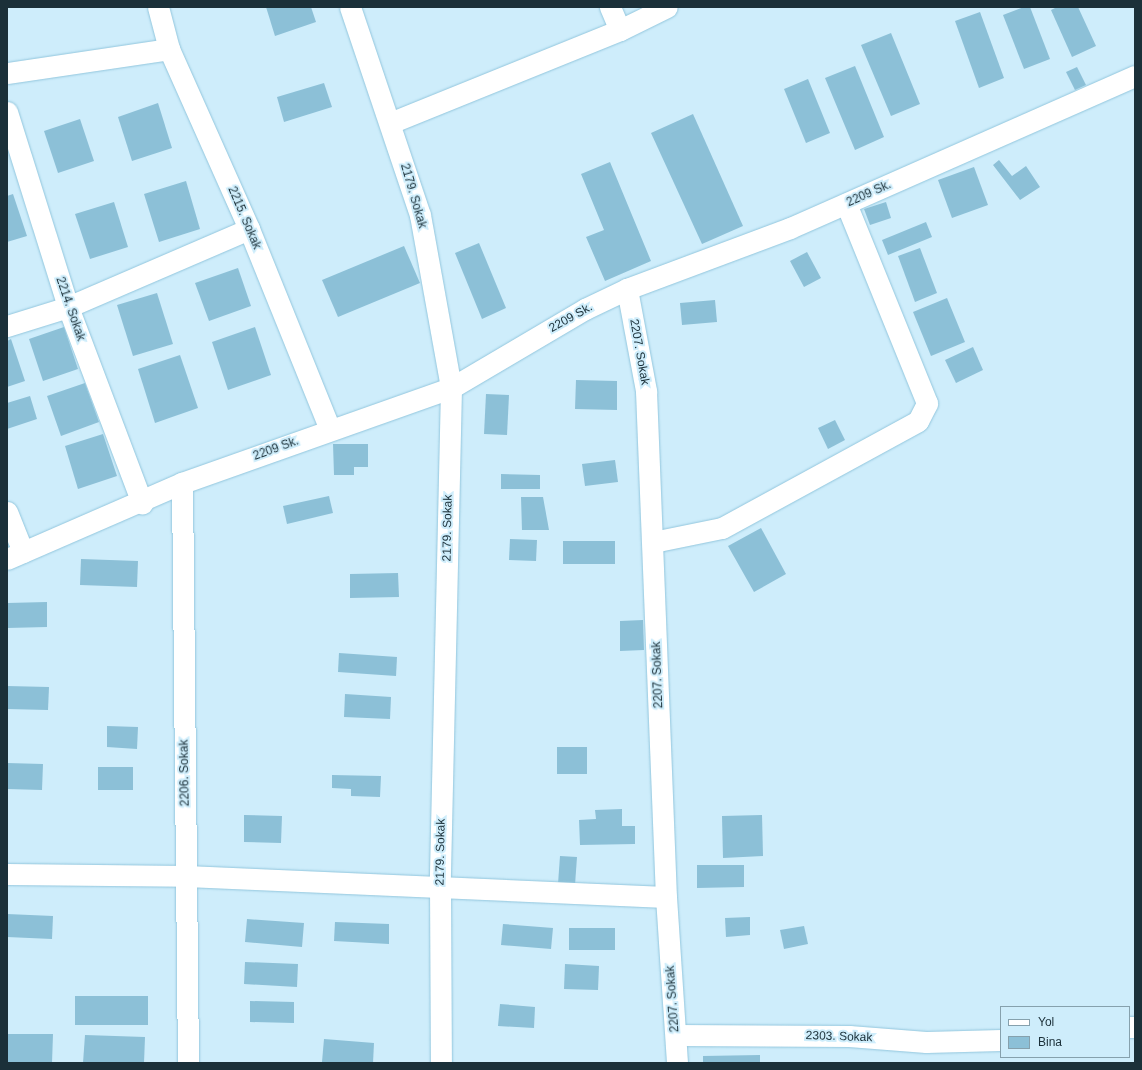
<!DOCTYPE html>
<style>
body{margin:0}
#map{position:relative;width:1142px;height:1070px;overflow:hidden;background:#ceedfb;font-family:Helvetica,sans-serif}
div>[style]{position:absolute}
.building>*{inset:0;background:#8cc0d7}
.roads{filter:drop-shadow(0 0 1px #92c6dd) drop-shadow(0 0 1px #92c6dd)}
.minor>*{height:21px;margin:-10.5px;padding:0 10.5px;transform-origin:10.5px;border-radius:10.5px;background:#fff}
span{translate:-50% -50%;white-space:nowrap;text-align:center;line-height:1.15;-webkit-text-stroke:4px #ceedfb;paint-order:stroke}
.street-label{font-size:12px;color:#1b3039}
.frame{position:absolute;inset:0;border:8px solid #1b3039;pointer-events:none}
.legend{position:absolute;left:1000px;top:1006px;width:130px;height:52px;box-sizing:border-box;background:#ceedfb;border:1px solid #86a1ad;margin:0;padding:5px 7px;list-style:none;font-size:12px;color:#1b3039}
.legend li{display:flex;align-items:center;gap:8px;height:20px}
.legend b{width:20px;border:1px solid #86a1ad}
</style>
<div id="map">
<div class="building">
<i style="clip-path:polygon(266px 7px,311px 7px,316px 22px,275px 36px)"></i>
<i style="clip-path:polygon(1024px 7px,1030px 7px,1050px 59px,1024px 69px,1003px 15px)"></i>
<i style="clip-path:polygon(1057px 7px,1078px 7px,1096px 46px,1072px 57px,1051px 10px)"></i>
<i style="clip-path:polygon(980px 12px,1004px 78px,979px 88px,955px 21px)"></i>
<i style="clip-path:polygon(891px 33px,920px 104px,891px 116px,861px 45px)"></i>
<i style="clip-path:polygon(855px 66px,884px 137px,855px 150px,825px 78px)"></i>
<i style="clip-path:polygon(1077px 67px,1086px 85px,1075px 90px,1066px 72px)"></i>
<i style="clip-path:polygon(808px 79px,830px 133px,806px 143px,784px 89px)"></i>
<i style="clip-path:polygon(324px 83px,332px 107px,284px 122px,277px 97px)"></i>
<i style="clip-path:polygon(158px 103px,172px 148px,132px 161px,118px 117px)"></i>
<i style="clip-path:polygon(693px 114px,743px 226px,702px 244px,651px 133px)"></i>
<i style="clip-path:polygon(80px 119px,94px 161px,58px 173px,44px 131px)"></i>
<i style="clip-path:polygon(999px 160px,1012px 176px,1026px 166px,1040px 187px,1020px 200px,993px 165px)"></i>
<i style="clip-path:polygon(610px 162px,651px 261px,605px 281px,586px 237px,604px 230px,581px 174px)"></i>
<i style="clip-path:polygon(974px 167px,988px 205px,952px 218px,938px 180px)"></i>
<i style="clip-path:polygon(186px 181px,200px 229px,159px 242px,144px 194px)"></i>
<i style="clip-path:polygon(13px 194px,27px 236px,7px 242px,7px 196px)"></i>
<i style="clip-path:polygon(114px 202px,128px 247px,90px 259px,75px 214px)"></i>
<i style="clip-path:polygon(886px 202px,891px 218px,870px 225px,864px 209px)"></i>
<i style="clip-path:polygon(926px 222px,932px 237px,888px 255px,882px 240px)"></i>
<i style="clip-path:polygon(479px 243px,506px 308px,482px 319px,455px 253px)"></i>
<i style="clip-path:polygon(404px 246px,420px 283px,338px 317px,322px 280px)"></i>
<i style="clip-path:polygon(920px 248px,937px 293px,915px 302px,898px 256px)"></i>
<i style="clip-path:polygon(807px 252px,821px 278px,804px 287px,790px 261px)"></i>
<i style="clip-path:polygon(238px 268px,251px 306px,209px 321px,195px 283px)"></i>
<i style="clip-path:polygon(157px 293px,173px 344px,133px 356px,117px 305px)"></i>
<i style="clip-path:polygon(947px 298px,965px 342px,931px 356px,913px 312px)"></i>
<i style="clip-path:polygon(715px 300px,717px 322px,682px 325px,680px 303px)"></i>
<i style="clip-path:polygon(64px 327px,78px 369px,43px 381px,29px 339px)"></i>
<i style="clip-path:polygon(255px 327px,271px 375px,228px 390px,212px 342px)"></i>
<i style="clip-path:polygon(11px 339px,25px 381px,7px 387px,7px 341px)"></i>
<i style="clip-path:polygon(973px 347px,983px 370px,956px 383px,945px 360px)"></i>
<i style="clip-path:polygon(180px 355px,198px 408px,155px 423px,138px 369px)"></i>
<i style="clip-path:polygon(576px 380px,617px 381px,617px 410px,575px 409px)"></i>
<i style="clip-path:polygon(85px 383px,99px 422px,61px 436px,47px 396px)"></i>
<i style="clip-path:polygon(486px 394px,509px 395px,507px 435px,484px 434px)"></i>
<i style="clip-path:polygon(30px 396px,37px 419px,7px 429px,7px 403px)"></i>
<i style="clip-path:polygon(835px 420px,845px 440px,828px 449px,818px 428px)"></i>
<i style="clip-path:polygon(103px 434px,117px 476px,78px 489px,65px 446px)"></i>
<i style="clip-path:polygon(333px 444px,368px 444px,368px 467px,354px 467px,354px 475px,334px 475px)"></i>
<i style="clip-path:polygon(615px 460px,618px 482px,585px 486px,582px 464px)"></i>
<i style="clip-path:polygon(501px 474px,540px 475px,540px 489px,501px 489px)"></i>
<i style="clip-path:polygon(329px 496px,333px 513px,287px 524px,283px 506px)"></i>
<i style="clip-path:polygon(521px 497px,543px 497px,549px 530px,522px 530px)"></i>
<i style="clip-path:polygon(761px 528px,786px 574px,754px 592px,728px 546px)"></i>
<i style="clip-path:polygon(510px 539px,537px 540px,536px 561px,509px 560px)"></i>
<i style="clip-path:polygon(563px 541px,615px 541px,615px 564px,563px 564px)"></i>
<i style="clip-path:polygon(81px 559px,138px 561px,137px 587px,80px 585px)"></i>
<i style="clip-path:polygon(398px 573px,399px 597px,350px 598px,350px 574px)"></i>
<i style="clip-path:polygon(47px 602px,47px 627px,7px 628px,7px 603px)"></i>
<i style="clip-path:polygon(643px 620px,644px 650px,620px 651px,620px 621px)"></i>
<i style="clip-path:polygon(339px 653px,397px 657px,396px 676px,338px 672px)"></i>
<i style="clip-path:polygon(7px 686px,49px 687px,48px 710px,7px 709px)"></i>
<i style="clip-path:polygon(345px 694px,391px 697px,390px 719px,344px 717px)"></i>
<i style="clip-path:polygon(107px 726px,138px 727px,137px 749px,107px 747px)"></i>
<i style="clip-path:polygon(557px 747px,587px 747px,587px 774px,557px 774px)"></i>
<i style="clip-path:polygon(7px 763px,43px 764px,42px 790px,7px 789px)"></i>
<i style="clip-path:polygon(98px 767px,133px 767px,133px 790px,98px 790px)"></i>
<i style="clip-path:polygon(332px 775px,381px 776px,380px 797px,351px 796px,351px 789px,332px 788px)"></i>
<i style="clip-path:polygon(622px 809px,622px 826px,635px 826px,635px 844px,580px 845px,579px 820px,596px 819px,595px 810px)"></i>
<i style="clip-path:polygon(244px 815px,282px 816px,281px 843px,244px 842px)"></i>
<i style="clip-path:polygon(762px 815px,763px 856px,723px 858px,722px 816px)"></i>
<i style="clip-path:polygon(560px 856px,577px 857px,575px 885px,558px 884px)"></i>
<i style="clip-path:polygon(697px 865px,744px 865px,744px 887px,697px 888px)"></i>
<i style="clip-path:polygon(7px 914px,53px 916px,52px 939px,7px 937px)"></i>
<i style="clip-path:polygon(750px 917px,750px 935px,726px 937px,725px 918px)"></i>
<i style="clip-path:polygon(247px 919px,304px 923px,302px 947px,245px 942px)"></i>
<i style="clip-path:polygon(335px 922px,389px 924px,389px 944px,334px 941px)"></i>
<i style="clip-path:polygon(503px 924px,553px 928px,551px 949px,501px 945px)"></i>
<i style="clip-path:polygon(804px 926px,808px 944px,784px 949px,780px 930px)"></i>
<i style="clip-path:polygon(569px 928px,615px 928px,615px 950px,569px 950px)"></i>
<i style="clip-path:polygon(245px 962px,298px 964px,297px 987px,244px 984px)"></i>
<i style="clip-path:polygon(565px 964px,599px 966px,598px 990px,564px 989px)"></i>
<i style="clip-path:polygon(75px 996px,148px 996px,148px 1025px,75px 1025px)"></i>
<i style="clip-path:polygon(250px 1001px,294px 1002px,294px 1023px,250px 1022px)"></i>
<i style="clip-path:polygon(500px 1004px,535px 1007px,534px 1028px,498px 1026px)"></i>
<i style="clip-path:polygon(7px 1034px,53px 1034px,52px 1063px,7px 1062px)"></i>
<i style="clip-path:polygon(85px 1035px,145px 1037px,144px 1063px,83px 1063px)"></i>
<i style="clip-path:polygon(324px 1039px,374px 1043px,373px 1063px,322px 1062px)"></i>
<i style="clip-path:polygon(760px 1055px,760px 1063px,703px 1063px,703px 1056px)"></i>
</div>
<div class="roads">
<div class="minor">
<i style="left:158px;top:7px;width:43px;rotate:75.3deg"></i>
<i style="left:169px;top:49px;width:197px;rotate:66deg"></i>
<i style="left:249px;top:229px;width:216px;rotate:68deg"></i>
<i style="left:350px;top:7px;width:219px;rotate:71.4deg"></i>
<i style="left:420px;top:215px;width:176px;rotate:79.8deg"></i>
<i style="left:451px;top:388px;width:498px;rotate:91.3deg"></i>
<i style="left:440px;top:886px;width:177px;rotate:89.7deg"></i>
<i style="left:610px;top:7px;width:25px;rotate:67deg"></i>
<i style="left:620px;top:30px;width:52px;rotate:-26.1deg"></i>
<i style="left:7px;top:73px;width:164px;rotate:-8.4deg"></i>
<i style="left:7px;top:112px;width:204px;rotate:72.6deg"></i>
<i style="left:68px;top:307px;width:210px;rotate:69.3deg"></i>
<i style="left:390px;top:123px;width:248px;rotate:-22deg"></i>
<i style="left:627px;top:289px;width:104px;rotate:79.4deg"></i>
<i style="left:646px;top:391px;width:506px;rotate:87.74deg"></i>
<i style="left:666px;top:897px;width:166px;rotate:86.2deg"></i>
<i style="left:7px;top:326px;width:64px;rotate:-17.3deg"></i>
<i style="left:68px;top:307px;width:197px;rotate:-23.3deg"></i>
<i style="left:182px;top:483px;width:580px;rotate:89.41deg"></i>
<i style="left:7px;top:512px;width:43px;rotate:68.2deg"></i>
<i style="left:653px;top:542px;width:70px;rotate:-11.5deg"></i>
<i style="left:722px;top:528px;width:223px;rotate:-28.6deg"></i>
<i style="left:918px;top:421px;width:20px;rotate:-63deg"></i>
<i style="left:927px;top:403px;width:215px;rotate:-112.1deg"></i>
<i style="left:7px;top:559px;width:191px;rotate:-23.5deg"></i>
<i style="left:182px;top:483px;width:285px;rotate:-19.5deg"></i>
<i style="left:451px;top:388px;width:156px;rotate:-30.5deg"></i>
<i style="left:585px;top:309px;width:47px;rotate:-25.5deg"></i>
<i style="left:627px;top:289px;width:174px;rotate:-20.5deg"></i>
<i style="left:790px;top:228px;width:377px;rotate:-23.8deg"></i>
<i style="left:7px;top:874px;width:179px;rotate:0.6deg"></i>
<i style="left:186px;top:876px;width:480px;rotate:2.5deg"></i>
<i style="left:1129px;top:1027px;width:6px"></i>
<i style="left:676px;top:1035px;width:173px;rotate:0.3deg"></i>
<i style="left:849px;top:1036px;width:77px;rotate:4.5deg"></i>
<i style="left:926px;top:1042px;width:75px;rotate:-1.5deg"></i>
</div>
</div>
<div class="street-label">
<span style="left:869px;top:194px;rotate:-24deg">2209 Sk.</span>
<span style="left:413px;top:196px;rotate:74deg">2179. Sokak</span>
<span style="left:244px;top:218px;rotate:67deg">2215. Sokak</span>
<span style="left:70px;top:309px;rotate:71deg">2214. Sokak</span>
<span style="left:571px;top:318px;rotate:-29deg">2209 Sk.</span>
<span style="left:639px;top:352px;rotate:80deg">2207. Sokak</span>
<span style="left:276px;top:449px;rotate:-20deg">2209 Sk.</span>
<span style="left:448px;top:528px;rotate:-89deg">2179. Sokak</span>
<span style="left:658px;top:675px;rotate:-92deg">2207. Sokak</span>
<span style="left:185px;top:773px;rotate:-91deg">2206. Sokak</span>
<span style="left:441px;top:852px;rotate:-89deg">2179. Sokak</span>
<span style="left:673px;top:999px;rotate:-94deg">2207. Sokak</span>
<span style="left:839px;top:1037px;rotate:2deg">2303. Sokak</span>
</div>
<div class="frame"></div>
<ul class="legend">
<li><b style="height:5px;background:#fff"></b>Yol</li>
<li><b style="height:11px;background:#8cc0d7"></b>Bina</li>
</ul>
</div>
